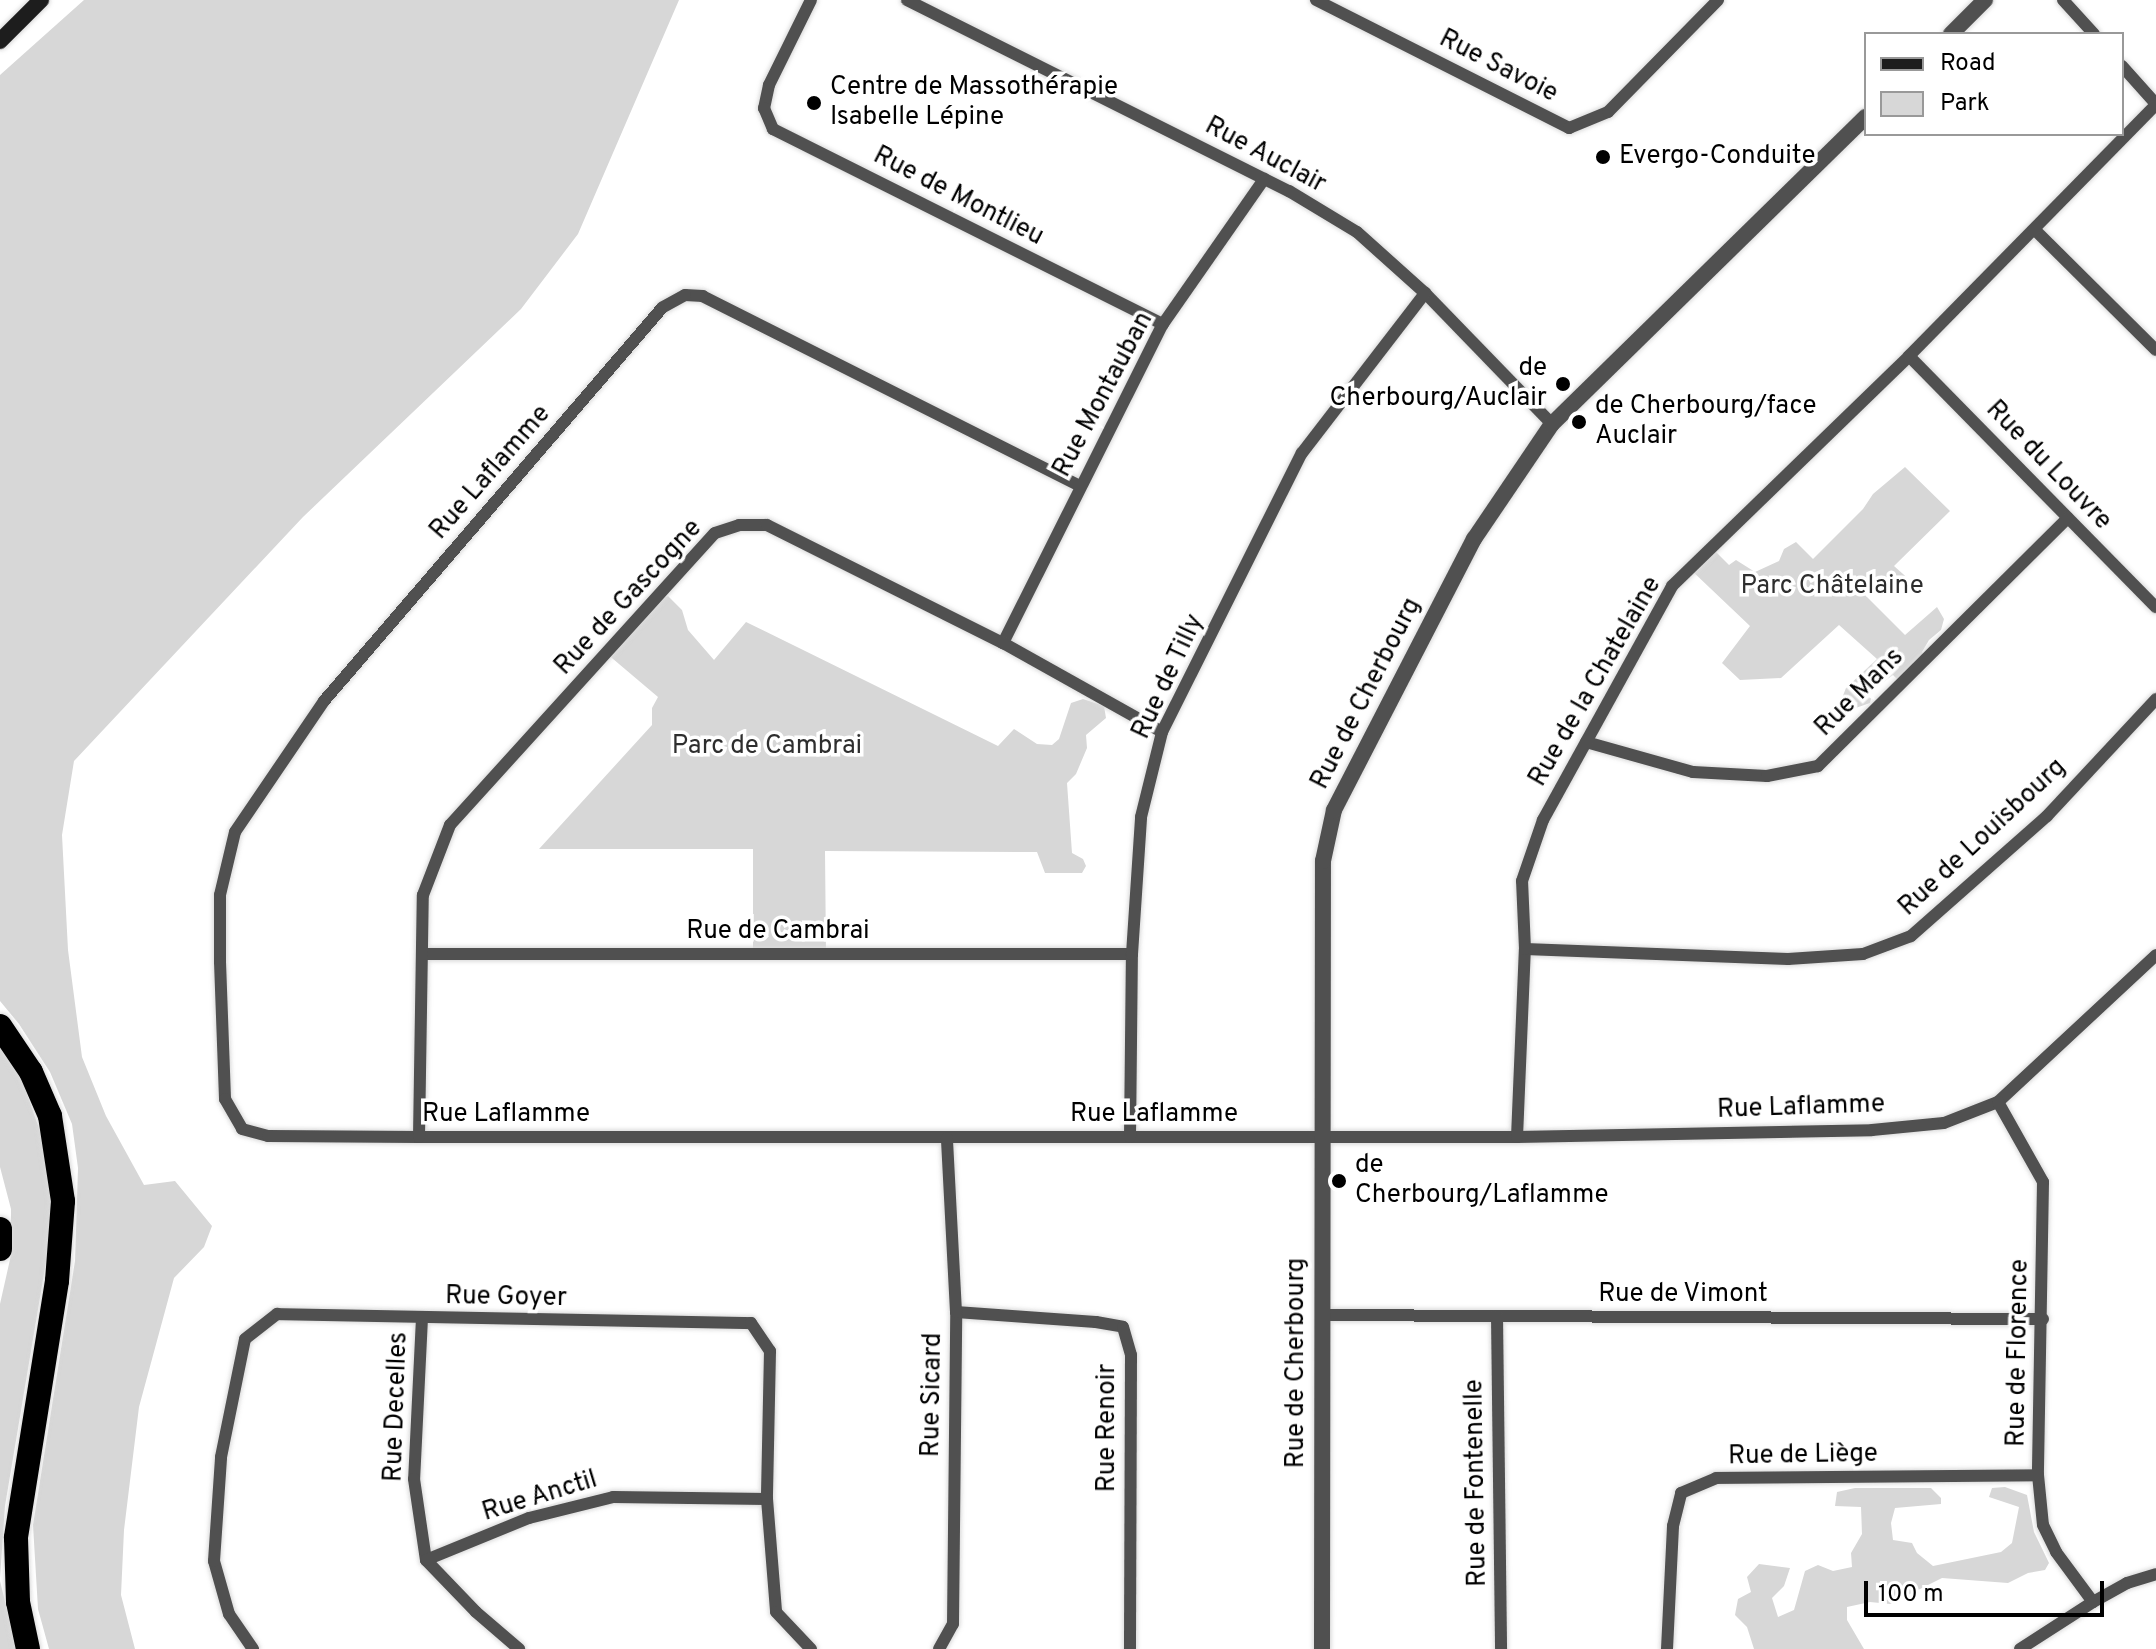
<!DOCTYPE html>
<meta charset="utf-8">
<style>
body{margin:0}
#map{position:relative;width:2156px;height:1649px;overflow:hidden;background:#fff;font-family:Overpass,sans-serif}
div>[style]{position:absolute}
.green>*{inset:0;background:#d7d7d7}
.roads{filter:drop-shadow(0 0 2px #dbdbdb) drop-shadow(0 0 2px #dbdbdb)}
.minor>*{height:12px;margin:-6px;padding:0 6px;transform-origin:6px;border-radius:6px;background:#505050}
.tertiary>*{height:16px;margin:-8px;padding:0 8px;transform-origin:8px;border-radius:8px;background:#505050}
.secondary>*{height:16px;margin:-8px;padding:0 8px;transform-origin:8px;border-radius:8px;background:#1d1d1d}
.motorway>*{height:24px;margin:-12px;padding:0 12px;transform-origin:12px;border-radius:12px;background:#000}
.dots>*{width:22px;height:22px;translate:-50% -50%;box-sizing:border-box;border:4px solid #fff;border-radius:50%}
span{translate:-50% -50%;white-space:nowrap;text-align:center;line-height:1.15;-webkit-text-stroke:7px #fff;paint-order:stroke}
.street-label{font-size:26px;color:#000}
.poi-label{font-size:26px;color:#000}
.left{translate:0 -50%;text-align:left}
.right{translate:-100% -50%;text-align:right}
.park-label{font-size:26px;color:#2e2e2e}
.legend{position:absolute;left:1864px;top:32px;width:260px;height:104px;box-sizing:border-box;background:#fff;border:2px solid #999;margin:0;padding:10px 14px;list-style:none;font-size:24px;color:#000}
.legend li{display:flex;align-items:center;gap:16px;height:40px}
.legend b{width:40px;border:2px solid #999}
.scale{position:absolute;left:1864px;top:1581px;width:240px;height:36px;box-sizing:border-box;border:4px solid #000;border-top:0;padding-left:10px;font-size:24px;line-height:28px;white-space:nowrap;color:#000;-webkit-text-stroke:6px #fff;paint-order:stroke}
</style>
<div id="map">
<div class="green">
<i style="clip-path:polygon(84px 0,679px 0,578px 234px,521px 309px,303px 517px,74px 761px,62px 835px,68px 950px,82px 1057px,106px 1116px,144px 1185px,175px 1181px,212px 1226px,204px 1247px,174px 1278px,139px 1407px,124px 1530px,121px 1595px,135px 1649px,49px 1649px,38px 1609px,33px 1525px,75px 1261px,78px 1168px,72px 1124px,50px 1072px,19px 1024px,0 1001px,0 75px)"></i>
<i style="clip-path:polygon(1905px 467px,1950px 511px,1894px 566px,1912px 582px,1889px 589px,1881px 578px,1865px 595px,1905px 635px,1937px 607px,1944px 619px,1941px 630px,1929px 640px,1922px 652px,1927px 658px,1901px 683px,1893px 675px,1873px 690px,1870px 703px,1847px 711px,1842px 698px,1846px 688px,1877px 659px,1839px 625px,1781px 678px,1740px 680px,1722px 663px,1750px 626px,1690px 569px,1712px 548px,1729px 565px,1736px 560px,1755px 572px,1779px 561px,1784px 549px,1796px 542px,1813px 559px,1863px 509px,1873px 494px)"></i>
<i style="clip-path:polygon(668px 596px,682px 610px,688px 630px,714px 660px,746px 622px,998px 746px,1014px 729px,1037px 744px,1052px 745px,1059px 739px,1071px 703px,1083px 699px,1104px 706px,1106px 718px,1086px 735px,1087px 748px,1076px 774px,1067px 783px,1072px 853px,1083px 859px,1086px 866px,1082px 873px,1045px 873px,1037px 852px,825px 851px,826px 954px,753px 954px,753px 849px,539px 849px,652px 725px,652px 708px,658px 697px,606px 653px,656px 601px)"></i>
<i style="clip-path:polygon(0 1048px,21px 1077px,47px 1151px,52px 1226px,5px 1506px,0 1578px,0 1304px,11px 1255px,11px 1209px,0 1167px)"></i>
<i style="clip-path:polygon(2005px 1487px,2027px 1495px,2034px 1532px,2049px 1563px,2045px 1570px,2028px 1573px,2008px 1583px,1942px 1578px,1890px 1604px,1870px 1602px,1847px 1607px,1847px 1620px,1864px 1649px,1754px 1649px,1747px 1627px,1735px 1615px,1738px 1599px,1751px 1592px,1747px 1577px,1759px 1564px,1790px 1568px,1784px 1586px,1772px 1598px,1778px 1617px,1794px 1610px,1805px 1571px,1818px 1565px,1833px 1571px,1852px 1567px,1851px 1553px,1862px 1534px,1861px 1507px,1835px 1506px,1837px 1492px,1855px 1488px,1931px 1488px,1941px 1498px,1941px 1504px,1895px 1508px,1891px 1523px,1893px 1540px,1912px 1543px,1917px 1553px,1933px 1566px,2001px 1552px,2012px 1543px,2019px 1507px,1989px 1497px,1992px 1488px)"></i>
<i style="clip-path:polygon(0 1581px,16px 1646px,17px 1649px,0 1649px)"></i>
</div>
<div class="roads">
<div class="minor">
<i style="left:811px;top:0;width:95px;rotate:116.3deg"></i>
<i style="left:769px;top:85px;width:24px;rotate:102deg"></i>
<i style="left:764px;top:108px;width:23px;rotate:67deg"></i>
<i style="left:773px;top:129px;width:436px;rotate:26.6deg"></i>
<i style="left:907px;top:0;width:427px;rotate:26.6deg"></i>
<i style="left:1289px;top:191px;width:79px;rotate:31.1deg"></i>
<i style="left:1357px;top:232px;width:91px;rotate:41.9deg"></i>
<i style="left:1425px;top:293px;width:182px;rotate:45.9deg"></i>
<i style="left:1316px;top:0;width:284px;rotate:26.8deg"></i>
<i style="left:1569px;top:128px;width:42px;rotate:-22.3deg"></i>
<i style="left:1608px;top:112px;width:157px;rotate:-45.5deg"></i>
<i style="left:2063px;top:0;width:46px;rotate:47.6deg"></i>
<i style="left:2122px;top:66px;width:51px;rotate:48.2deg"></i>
<i style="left:2035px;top:230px;width:170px;rotate:44.8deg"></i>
<i style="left:1909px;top:356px;width:352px;rotate:45.5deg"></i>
<i style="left:1080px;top:486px;width:422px;rotate:-153.3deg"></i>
<i style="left:703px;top:296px;width:18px;rotate:-177deg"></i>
<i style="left:685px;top:295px;width:26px;rotate:151deg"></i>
<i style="left:662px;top:308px;width:518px;rotate:130.7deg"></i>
<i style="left:324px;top:701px;width:158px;rotate:124.2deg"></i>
<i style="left:235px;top:832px;width:65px;rotate:103.4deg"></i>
<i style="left:220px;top:895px;width:67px;rotate:90deg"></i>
<i style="left:220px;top:962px;width:137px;rotate:87.9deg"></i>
<i style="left:225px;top:1099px;width:34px;rotate:60deg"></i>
<i style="left:242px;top:1129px;width:27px;rotate:15deg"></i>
<i style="left:268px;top:1136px;width:151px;rotate:0.4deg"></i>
<i style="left:419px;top:1137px;width:1098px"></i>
<i style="left:1517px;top:1137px;width:355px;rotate:-1.1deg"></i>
<i style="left:1872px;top:1130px;width:72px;rotate:-5.6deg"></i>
<i style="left:1944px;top:1123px;width:58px;rotate:-21.3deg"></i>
<i style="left:1998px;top:1102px;width:216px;rotate:-42.9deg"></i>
<i style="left:1003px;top:643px;width:357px;rotate:-63.4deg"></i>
<i style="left:1163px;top:324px;width:177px;rotate:-55.1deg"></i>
<i style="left:1586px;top:742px;width:111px;rotate:15.7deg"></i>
<i style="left:1693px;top:772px;width:74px;rotate:3.1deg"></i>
<i style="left:1767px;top:776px;width:52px;rotate:-11.1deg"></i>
<i style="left:1818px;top:766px;width:352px;rotate:-44.8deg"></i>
<i style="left:1525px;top:949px;width:263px;rotate:2.2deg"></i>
<i style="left:1788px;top:959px;width:75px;rotate:-3.8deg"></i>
<i style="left:1863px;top:954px;width:51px;rotate:-20.6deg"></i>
<i style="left:1911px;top:936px;width:181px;rotate:-41.4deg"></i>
<i style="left:2047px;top:816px;width:160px;rotate:-47deg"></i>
<i style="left:424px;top:954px;width:708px"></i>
<i style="left:1998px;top:1102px;width:92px;rotate:60.6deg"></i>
<i style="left:2043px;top:1182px;width:293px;rotate:91deg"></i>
<i style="left:2038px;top:1475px;width:50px;rotate:84.3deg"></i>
<i style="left:2043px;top:1525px;width:30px;rotate:64deg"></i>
<i style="left:2056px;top:1552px;width:62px;rotate:53.5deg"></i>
<i style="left:419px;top:1137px;width:242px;rotate:-89.1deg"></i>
<i style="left:423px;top:895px;width:75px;rotate:-68.9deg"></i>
<i style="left:450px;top:825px;width:394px;rotate:-47.8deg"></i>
<i style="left:715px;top:533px;width:25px;rotate:-18deg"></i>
<i style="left:739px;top:525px;width:28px"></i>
<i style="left:767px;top:525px;width:264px;rotate:26.6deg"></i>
<i style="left:1003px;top:643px;width:182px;rotate:29.2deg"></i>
<i style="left:1130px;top:1137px;width:183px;rotate:-89.4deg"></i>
<i style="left:1132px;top:954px;width:137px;rotate:-86.2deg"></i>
<i style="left:1141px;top:817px;width:88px;rotate:-76.1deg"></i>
<i style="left:1162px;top:732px;width:312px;rotate:-63.4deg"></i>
<i style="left:1302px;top:453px;width:202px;rotate:-52.4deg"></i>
<i style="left:1517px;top:1137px;width:188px;rotate:-87.6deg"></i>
<i style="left:1525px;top:949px;width:68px;rotate:-92.5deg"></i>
<i style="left:1522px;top:881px;width:65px;rotate:-71deg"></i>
<i style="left:1543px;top:820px;width:267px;rotate:-61.1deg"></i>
<i style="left:1672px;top:586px;width:330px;rotate:-44.1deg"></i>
<i style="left:1909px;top:356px;width:352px;rotate:-45.5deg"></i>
<i style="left:956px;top:1312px;width:140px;rotate:4.1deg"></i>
<i style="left:1096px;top:1322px;width:27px;rotate:10deg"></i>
<i style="left:1123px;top:1327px;width:29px;rotate:74deg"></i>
<i style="left:1131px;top:1355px;width:294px;rotate:90.2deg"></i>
<i style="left:1322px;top:1315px;width:721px;rotate:0.32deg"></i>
<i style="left:1497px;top:1316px;width:333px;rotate:89.3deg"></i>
<i style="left:422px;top:1318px;width:161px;rotate:92.8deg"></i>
<i style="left:414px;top:1479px;width:82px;rotate:81.6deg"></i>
<i style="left:426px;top:1560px;width:72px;rotate:46.1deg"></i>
<i style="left:476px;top:1612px;width:57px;rotate:40.7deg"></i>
<i style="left:426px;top:1560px;width:111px;rotate:-22.2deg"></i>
<i style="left:529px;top:1518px;width:87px;rotate:-14deg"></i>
<i style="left:613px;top:1497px;width:154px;rotate:0.7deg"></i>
<i style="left:253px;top:1649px;width:42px;rotate:-124.4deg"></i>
<i style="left:229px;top:1614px;width:55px;rotate:-105.8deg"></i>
<i style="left:214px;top:1561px;width:104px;rotate:-86.1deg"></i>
<i style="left:221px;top:1457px;width:120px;rotate:-78.5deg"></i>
<i style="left:245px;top:1339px;width:41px;rotate:-38deg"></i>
<i style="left:277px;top:1314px;width:474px;rotate:1.1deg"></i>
<i style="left:751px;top:1323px;width:34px;rotate:56deg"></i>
<i style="left:770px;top:1351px;width:148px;rotate:91.2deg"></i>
<i style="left:767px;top:1499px;width:113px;rotate:85.4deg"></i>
<i style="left:776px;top:1612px;width:51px;rotate:46.6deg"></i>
<i style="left:939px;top:1649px;width:29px;rotate:-61deg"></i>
<i style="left:953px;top:1624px;width:312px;rotate:-89.4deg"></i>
<i style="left:956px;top:1312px;width:174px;rotate:-93deg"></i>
<i style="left:1667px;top:1649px;width:123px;rotate:-87.2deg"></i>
<i style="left:1673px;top:1526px;width:34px;rotate:-76deg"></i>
<i style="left:1681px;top:1493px;width:38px;rotate:-23deg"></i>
<i style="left:1716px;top:1478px;width:322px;rotate:-0.5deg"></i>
<i style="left:2020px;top:1649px;width:87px;rotate:-32.8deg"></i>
<i style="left:2093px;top:1602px;width:39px;rotate:-29deg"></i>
<i style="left:2127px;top:1583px;width:30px;rotate:-17deg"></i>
</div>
<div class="tertiary">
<i style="left:1951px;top:34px;width:48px;rotate:-45deg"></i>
<i style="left:1322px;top:1649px;width:788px;rotate:-89.93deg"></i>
<i style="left:1323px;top:861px;width:52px;rotate:-77.8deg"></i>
<i style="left:1334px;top:810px;width:305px;rotate:-62.7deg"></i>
<i style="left:1474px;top:539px;width:139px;rotate:-55.9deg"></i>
<i style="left:1552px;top:424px;width:439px;rotate:-44.4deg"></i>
</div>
<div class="secondary">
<i style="left:0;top:41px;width:58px;rotate:-45deg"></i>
</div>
<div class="motorway">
<i style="left:0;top:1026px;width:55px;rotate:56deg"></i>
<i style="left:31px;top:1072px;width:48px;rotate:66.6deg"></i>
<i style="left:50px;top:1116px;width:86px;rotate:81.3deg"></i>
<i style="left:63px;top:1201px;width:80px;rotate:94.3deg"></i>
<i style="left:57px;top:1281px;width:260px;rotate:99.1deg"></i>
<i style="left:16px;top:1538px;width:64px;rotate:88.2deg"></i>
<i style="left:18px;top:1602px;width:48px;rotate:78deg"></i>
<i style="left:0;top:1229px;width:20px;rotate:90deg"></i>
</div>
</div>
<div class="dots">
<i style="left:814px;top:103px;background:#000"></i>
<i style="left:1603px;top:157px;background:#000"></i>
<i style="left:1563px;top:384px;background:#000"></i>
<i style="left:1579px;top:422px;background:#000"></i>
<i style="left:1339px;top:1181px;background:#000"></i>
</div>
<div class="street-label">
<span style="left:1498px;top:67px;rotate:27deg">Rue Savoie</span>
<span style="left:1265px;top:156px;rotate:28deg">Rue Auclair</span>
<span style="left:958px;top:197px;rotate:27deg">Rue de Montlieu</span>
<span style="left:1104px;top:395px;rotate:-62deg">Rue Montauban</span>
<span style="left:2048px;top:466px;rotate:46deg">Rue du Louvre</span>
<span style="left:491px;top:473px;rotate:-49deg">Rue Laflamme</span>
<span style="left:629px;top:598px;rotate:-47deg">Rue de Gascogne</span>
<span style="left:1169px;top:677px;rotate:-65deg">Rue de Tilly</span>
<span style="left:1596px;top:682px;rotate:-60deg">Rue de la Chatelaine</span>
<span style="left:1860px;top:693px;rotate:-45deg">Rue Mans</span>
<span style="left:1367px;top:694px;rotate:-63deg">Rue de Cherbourg</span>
<span style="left:1983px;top:838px;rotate:-43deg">Rue de Louisbourg</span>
<span style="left:778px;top:932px">Rue de Cambrai</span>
<span style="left:1801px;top:1108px;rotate:-2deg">Rue Laflamme</span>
<span style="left:506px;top:1115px">Rue Laflamme</span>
<span style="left:1154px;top:1115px">Rue Laflamme</span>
<span style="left:1683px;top:1295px">Rue de Vimont</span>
<span style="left:506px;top:1298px;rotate:1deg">Rue Goyer</span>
<span style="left:2019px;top:1353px;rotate:-89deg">Rue de Florence</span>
<span style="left:1297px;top:1363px;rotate:-90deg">Rue de Cherbourg</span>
<span style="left:933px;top:1395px;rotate:-89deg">Rue Sicard</span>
<span style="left:397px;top:1407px;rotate:-88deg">Rue Decelles</span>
<span style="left:1108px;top:1428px;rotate:-90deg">Rue Renoir</span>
<span style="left:1803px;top:1456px;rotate:-1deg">Rue de Liège</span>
<span style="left:1477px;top:1483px;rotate:-91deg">Rue de Fontenelle</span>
<span style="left:540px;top:1497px;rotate:-17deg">Rue Anctil</span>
</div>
<div class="poi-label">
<span class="left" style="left:830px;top:103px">Centre de Massothérapie<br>Isabelle Lépine</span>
<span class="left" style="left:1619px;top:157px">Evergo-Conduite</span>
<span class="right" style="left:1547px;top:384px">de<br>Cherbourg/Auclair</span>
<span class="left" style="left:1595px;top:422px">de Cherbourg/face<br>Auclair</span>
<span class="left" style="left:1355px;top:1181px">de<br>Cherbourg/Laflamme</span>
</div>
<div class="park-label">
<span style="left:1832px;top:587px">Parc Châtelaine</span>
<span style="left:767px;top:747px">Parc de Cambrai</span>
</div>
<ul class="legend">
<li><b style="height:10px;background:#1d1d1d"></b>Road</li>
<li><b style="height:22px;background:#d7d7d7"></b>Park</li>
</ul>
<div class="scale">100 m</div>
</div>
